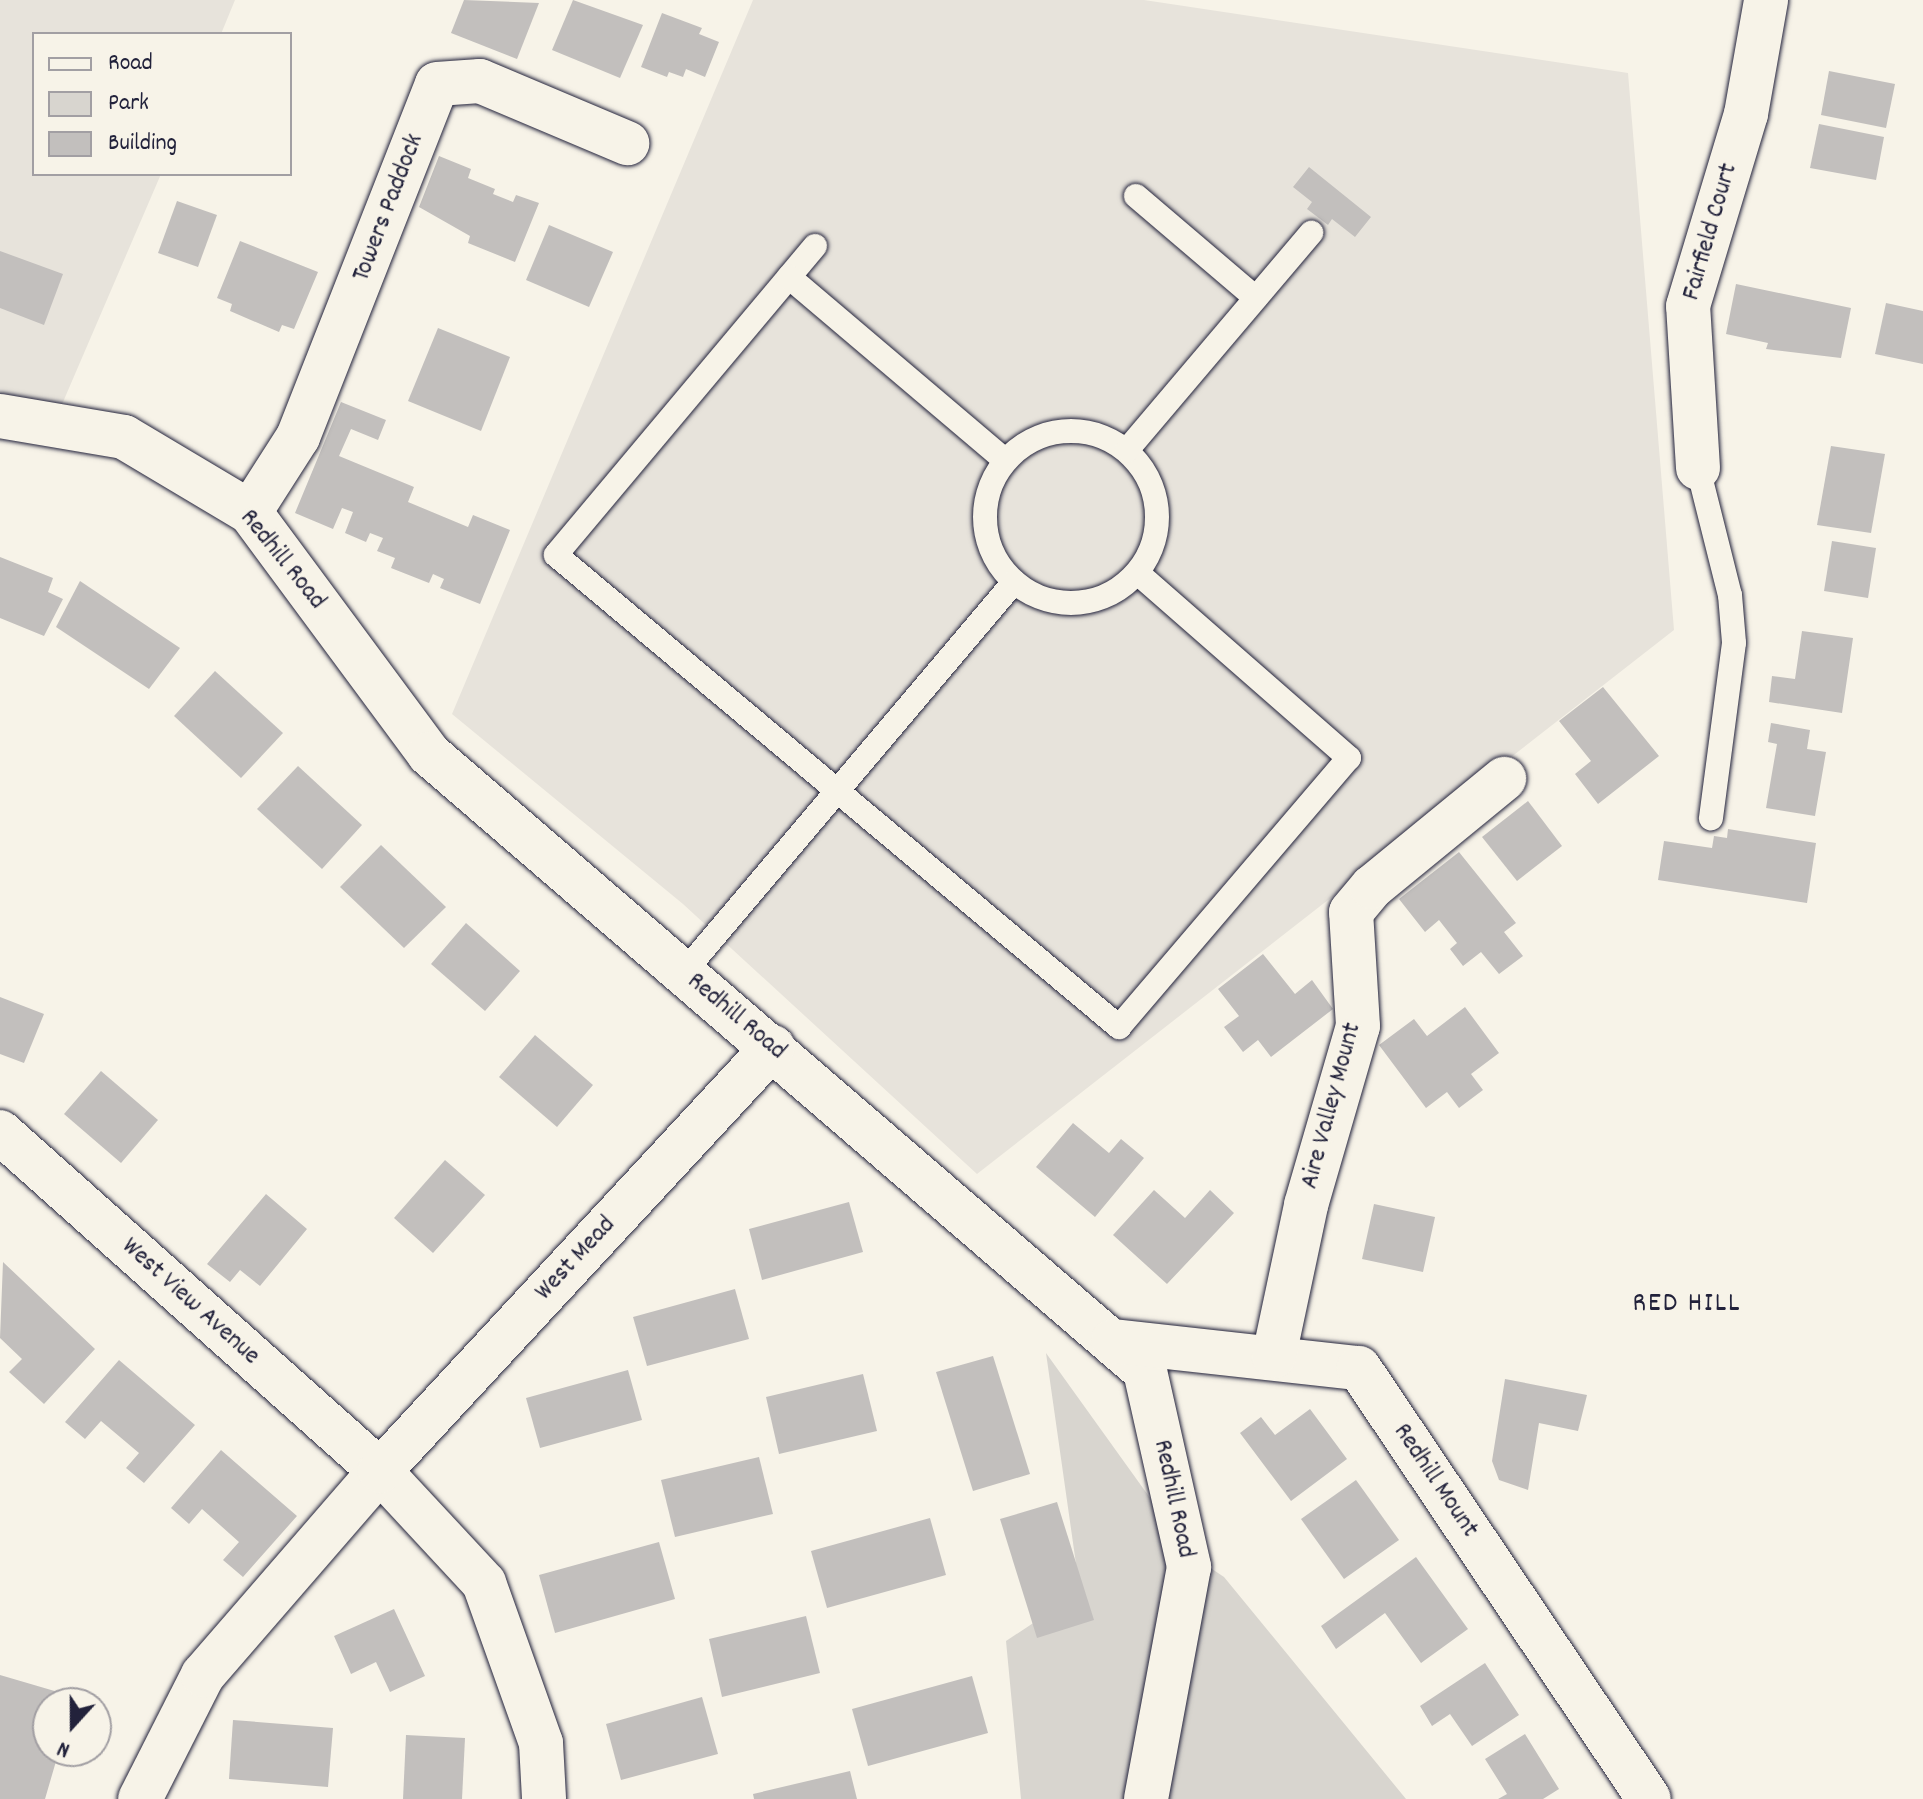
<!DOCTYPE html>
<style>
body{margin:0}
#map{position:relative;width:1923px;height:1799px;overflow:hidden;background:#f7f3e8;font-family:Dekko,sans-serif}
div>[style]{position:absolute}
.built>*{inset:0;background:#e7e3db}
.green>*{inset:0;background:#d8d5cf}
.building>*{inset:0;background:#c2bfbd}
.roads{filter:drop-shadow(0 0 2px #22223b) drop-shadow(0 0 2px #22223b)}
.service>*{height:24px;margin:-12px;padding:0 12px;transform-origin:12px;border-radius:12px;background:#f7f3e8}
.service>.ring{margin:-12px;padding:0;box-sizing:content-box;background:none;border:24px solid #f7f3e8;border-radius:50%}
.minor>*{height:44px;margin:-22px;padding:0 22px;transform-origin:22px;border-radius:22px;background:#f7f3e8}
span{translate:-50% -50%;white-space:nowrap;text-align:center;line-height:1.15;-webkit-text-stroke:6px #f7f3e8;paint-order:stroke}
.street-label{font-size:26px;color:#22223b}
.neighbourhood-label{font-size:28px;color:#22223b;letter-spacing:2px}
.legend{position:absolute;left:32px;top:32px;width:260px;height:144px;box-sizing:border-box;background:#f7f3e8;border:2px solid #a29fa3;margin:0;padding:10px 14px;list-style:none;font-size:24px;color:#22223b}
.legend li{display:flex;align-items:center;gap:16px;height:40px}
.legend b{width:40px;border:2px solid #a29fa3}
.north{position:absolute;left:32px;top:1687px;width:80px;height:80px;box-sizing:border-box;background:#f7f3e8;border:2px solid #a29fa3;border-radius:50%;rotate:201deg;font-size:22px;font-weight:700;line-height:32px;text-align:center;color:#22223b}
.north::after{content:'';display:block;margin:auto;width:28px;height:36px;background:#22223b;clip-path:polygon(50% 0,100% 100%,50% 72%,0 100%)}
</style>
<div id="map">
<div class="built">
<i style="clip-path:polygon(0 0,235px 0,221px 34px,34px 34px,34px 174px,161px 174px,60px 409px,0 400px)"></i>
<i style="clip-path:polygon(753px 0,1144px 0,1628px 73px,1674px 630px,977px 1174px,683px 904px,452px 714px)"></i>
</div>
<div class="green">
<i style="clip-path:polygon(1046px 1353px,1191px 1555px,1224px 1577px,1406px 1799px,1021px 1799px,1006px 1641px,1080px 1592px)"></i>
</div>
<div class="building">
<i style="clip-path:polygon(464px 0,539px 3px,517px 59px,451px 33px)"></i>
<i style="clip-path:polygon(573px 0,643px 25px,620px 78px,552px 50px)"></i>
<i style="clip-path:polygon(662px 13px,702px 28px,699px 34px,719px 42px,705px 77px,686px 69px,683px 77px,669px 72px,667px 77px,641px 67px)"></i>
<i style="clip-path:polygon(1829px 71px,1895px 84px,1886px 128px,1821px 115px)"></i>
<i style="clip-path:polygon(1819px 124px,1884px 137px,1876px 180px,1810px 168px)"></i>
<i style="clip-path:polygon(439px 156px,471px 169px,468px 178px,495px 189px,493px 194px,513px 202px,516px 195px,539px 203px,515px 262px,468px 243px,470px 236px,419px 207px)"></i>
<i style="clip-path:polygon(1309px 167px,1371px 217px,1355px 237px,1332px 219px,1328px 225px,1307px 209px,1312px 202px,1293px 187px)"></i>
<i style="clip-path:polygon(177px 201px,217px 215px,198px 267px,158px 253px)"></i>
<i style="clip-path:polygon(549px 225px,613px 252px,589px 307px,526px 280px)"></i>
<i style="clip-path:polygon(240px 241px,318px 272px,294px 329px,282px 325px,279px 332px,230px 311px,232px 304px,217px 298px)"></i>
<i style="clip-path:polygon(0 251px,63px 274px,44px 325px,0 308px)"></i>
<i style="clip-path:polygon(1736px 284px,1851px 308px,1841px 358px,1766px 349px,1768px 343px,1726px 334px)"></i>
<i style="clip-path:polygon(1886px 303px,1923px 311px,1923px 364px,1875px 354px)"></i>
<i style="clip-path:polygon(438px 328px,510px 357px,481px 431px,408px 401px)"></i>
<i style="clip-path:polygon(341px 402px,386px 420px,378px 440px,351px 429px,339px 456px,414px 487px,408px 502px,468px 527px,473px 515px,510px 530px,480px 604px,440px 588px,444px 579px,433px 574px,429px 583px,391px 568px,395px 558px,377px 551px,383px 538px,370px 533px,366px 542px,345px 533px,353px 512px,342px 508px,333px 529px,295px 513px)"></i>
<i style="clip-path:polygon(1831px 446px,1885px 454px,1871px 533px,1817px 525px)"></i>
<i style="clip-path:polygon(1832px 541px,1876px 548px,1868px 598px,1824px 591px)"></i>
<i style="clip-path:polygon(0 557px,53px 578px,48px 592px,63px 599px,44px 636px,0 618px)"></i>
<i style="clip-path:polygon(80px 581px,180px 648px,149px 689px,56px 627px)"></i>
<i style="clip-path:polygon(1802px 631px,1853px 638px,1842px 713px,1769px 702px,1772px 676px,1795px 679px)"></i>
<i style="clip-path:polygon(215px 671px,283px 733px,241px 778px,174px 716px)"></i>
<i style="clip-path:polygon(1603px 687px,1659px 756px,1598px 804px,1575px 774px,1591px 761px,1559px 721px)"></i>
<i style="clip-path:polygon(1771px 723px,1810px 730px,1807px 749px,1826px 752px,1815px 816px,1766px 808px,1777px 744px,1768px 742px)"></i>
<i style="clip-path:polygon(298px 766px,362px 825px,322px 869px,257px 809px)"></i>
<i style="clip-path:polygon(1528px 801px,1562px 846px,1517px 881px,1482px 837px)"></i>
<i style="clip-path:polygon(1728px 829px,1816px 843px,1807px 903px,1658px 880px,1664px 841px,1712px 848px,1714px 836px,1727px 838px)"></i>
<i style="clip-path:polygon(381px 845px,446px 907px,404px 948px,340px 887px)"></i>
<i style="clip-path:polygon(1459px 852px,1516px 923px,1504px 932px,1523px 956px,1499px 974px,1481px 952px,1463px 966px,1450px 949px,1457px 943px,1439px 920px,1425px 932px,1399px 899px)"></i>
<i style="clip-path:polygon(466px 923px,520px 971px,485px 1011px,431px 964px)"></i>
<i style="clip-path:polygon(1263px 954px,1295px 994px,1312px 980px,1333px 1009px,1271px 1057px,1258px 1040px,1243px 1052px,1224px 1027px,1239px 1016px,1218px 989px)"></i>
<i style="clip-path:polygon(0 997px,44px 1014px,24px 1063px,0 1054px)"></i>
<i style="clip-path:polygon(1465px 1007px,1499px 1053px,1471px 1074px,1483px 1090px,1459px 1108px,1447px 1092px,1426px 1108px,1379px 1045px,1414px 1019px,1427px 1036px)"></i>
<i style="clip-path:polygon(535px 1035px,593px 1085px,557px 1127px,499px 1077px)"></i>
<i style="clip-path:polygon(101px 1071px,158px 1120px,121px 1163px,64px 1114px)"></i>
<i style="clip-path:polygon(1073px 1123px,1109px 1153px,1121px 1139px,1144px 1158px,1095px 1217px,1036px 1167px)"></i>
<i style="clip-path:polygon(445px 1160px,485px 1195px,433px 1253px,394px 1218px)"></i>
<i style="clip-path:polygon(1154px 1190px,1185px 1218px,1210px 1190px,1234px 1213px,1167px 1284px,1113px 1235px)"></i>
<i style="clip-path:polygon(266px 1194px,307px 1229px,260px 1286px,240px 1270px,230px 1282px,207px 1264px)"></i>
<i style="clip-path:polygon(849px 1202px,863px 1252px,762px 1280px,749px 1229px)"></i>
<i style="clip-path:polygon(1374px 1204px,1435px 1217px,1423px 1272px,1362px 1259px)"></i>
<i style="clip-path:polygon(3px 1262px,95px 1349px,44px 1404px,9px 1372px,22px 1359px,0 1338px)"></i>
<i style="clip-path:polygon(735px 1289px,749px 1339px,647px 1366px,633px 1317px)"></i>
<i style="clip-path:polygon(993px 1356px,1030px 1474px,973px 1491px,936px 1372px)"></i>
<i style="clip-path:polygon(119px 1360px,195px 1425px,144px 1483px,126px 1468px,139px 1453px,101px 1421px,85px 1439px,65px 1422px)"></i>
<i style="clip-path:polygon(628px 1370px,642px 1420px,540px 1448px,526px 1398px)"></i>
<i style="clip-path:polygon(863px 1374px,877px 1431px,779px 1454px,766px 1397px)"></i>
<i style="clip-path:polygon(1505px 1379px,1587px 1395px,1578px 1431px,1539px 1423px,1528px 1490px,1499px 1480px,1492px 1461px)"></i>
<i style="clip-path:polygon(1310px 1409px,1347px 1459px,1291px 1501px,1240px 1433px,1261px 1417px,1275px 1435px)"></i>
<i style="clip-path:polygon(221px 1450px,297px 1516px,243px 1577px,223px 1560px,239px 1542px,202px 1509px,189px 1524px,171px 1508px)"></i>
<i style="clip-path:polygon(759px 1457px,773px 1514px,675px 1537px,661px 1480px)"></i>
<i style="clip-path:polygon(1356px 1480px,1399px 1540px,1344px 1579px,1301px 1519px)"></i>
<i style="clip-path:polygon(1057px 1502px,1094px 1620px,1037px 1638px,1000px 1519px)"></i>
<i style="clip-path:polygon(930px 1518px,946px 1575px,827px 1608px,811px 1551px)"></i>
<i style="clip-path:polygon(659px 1542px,675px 1599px,555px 1633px,539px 1575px)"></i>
<i style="clip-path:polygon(1416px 1557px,1468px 1629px,1421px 1663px,1385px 1613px,1336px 1649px,1321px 1626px)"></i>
<i style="clip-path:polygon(394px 1609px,425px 1676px,390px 1692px,376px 1662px,351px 1674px,334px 1636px)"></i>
<i style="clip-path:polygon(806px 1616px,820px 1673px,722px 1697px,709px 1639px)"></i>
<i style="clip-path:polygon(1485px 1663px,1519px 1715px,1472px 1746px,1450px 1714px,1432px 1726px,1420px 1706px)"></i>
<i style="clip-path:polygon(0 1675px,75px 1697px,73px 1703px,48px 1703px,48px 1751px,59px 1751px,45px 1799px,0 1799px)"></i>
<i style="clip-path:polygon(972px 1676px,988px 1733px,868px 1766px,852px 1709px)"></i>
<i style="clip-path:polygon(702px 1697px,718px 1754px,621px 1780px,606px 1724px)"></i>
<i style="clip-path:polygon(233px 1720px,333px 1728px,328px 1787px,229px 1779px)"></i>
<i style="clip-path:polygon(1525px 1734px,1559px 1789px,1543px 1799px,1498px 1799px,1507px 1794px,1485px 1759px)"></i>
<i style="clip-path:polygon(406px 1735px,465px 1738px,462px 1799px,403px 1799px)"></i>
<i style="clip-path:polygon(850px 1771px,857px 1799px,754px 1799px,753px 1794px)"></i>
</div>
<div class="roads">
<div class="service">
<i style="left:1136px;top:196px;width:157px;rotate:40.4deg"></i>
<i style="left:815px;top:246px;width:403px;rotate:130deg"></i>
<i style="left:556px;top:555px;width:735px;rotate:39.98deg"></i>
<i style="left:1119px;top:1027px;width:354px;rotate:-49.5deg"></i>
<i style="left:1349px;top:758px;width:281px;rotate:-138.8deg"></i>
<i style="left:789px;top:277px;width:283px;rotate:40.3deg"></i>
<i class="ring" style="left:985px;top:431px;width:148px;height:148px"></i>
<i style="left:1127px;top:450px;width:285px;rotate:-49.7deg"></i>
<i style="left:1698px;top:468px;width:131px;rotate:75.9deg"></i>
<i style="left:1730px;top:595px;width:48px;rotate:85.2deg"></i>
<i style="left:1734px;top:643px;width:177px;rotate:97.5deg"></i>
<i style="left:684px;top:972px;width:511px;rotate:-49.76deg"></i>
</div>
<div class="minor">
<i style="left:0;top:416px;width:126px;rotate:9.6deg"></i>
<i style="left:124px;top:437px;width:147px;rotate:30.8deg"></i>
<i style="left:250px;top:512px;width:301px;rotate:53.5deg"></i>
<i style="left:429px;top:754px;width:945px;rotate:40.75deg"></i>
<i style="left:1145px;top:1371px;width:201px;rotate:77.3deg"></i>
<i style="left:1189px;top:1567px;width:236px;rotate:100.5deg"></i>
<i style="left:1698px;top:468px;width:162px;rotate:-93.5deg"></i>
<i style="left:1688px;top:306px;width:201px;rotate:-73.2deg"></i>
<i style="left:1746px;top:114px;width:116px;rotate:-80deg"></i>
<i style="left:250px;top:512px;width:89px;rotate:-57.4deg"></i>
<i style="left:298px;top:437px;width:379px;rotate:-68.5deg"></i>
<i style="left:437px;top:84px;width:43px;rotate:-4deg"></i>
<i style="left:480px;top:81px;width:160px;rotate:22.9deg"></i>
<i style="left:0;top:1132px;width:509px;rotate:41.74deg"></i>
<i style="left:380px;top:1471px;width:153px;rotate:47.1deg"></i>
<i style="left:484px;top:1583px;width:170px;rotate:70.4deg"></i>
<i style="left:541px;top:1743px;width:56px;rotate:86.9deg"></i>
<i style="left:1113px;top:1341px;width:247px;rotate:6.3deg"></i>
<i style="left:1359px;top:1368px;width:519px;rotate:56.07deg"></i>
<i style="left:1274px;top:1356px;width:154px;rotate:-78deg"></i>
<i style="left:1306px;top:1205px;width:186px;rotate:-73.8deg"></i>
<i style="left:1358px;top:1026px;width:114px;rotate:-93.5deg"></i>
<i style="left:1351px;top:912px;width:33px;rotate:-50deg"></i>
<i style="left:1372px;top:887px;width:171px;rotate:-39.3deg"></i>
<i style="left:140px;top:1799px;width:139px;rotate:-63.1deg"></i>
<i style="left:203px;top:1675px;width:270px;rotate:-49.1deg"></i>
<i style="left:380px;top:1471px;width:578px;rotate:-47.17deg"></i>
</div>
</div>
<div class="street-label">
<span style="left:389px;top:208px;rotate:-69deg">Towers Paddock</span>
<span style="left:1711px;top:232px;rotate:-74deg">Fairfield Court</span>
<span style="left:282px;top:560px;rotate:51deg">Redhill Road</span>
<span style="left:736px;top:1017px;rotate:40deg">Redhill Road</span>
<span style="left:1332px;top:1106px;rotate:-75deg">Aire Valley Mount</span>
<span style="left:576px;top:1259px;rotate:-47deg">West Mead</span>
<span style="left:190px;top:1302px;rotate:42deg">West View Avenue</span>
<span style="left:1435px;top:1481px;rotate:56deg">Redhill Mount</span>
<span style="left:1173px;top:1499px;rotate:78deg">Redhill Road</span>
</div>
<div class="neighbourhood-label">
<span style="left:1687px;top:1305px">RED HILL</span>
</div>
<ul class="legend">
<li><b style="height:10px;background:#f7f3e8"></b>Road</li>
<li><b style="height:22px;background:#d8d5cf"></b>Park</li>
<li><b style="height:22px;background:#c2bfbd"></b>Building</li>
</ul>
<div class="north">N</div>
</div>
